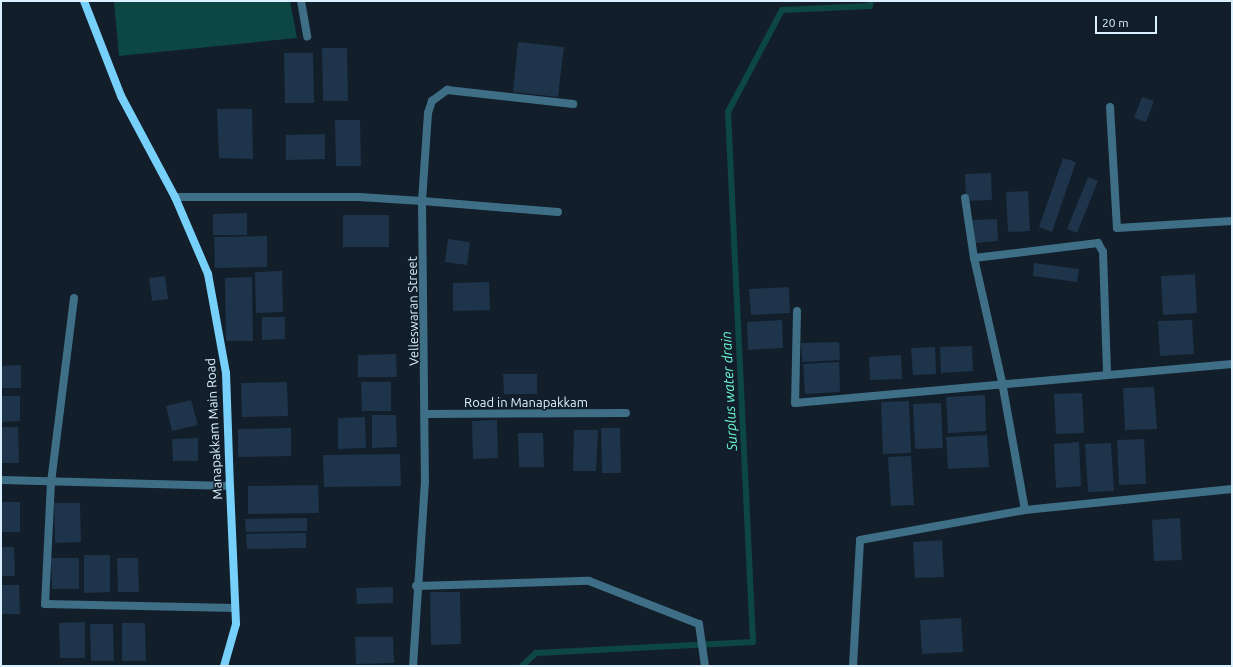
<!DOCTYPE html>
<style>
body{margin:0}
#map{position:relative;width:1233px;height:667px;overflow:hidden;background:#121e2a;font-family:Ubuntu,sans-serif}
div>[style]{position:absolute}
.water>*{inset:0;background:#0d4743}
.stream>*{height:6px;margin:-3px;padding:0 3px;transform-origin:3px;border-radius:3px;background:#0d4743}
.building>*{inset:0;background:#1e344a}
.minor>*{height:8px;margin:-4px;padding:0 4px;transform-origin:4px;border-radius:4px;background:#3e6f87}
.secondary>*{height:8px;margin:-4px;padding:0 4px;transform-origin:4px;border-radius:4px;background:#76d0fa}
span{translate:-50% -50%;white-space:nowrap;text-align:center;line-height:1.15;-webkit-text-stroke:3px #121e2a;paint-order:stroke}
.street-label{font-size:13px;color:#dbf0fe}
.water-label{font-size:14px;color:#6dfad8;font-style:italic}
.frame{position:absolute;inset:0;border:2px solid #dbf0fe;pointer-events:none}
.scale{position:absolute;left:1095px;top:16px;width:62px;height:18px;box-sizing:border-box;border:2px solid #dbf0fe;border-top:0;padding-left:5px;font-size:12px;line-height:14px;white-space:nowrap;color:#dbf0fe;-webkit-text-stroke:3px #121e2a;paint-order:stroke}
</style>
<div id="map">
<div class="water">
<i style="clip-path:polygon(114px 1px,290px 1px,297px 38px,119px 56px)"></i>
</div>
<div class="stream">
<i style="left:522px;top:666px;width:19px;rotate:-43deg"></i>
<i style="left:536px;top:653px;width:217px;rotate:-2.9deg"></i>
<i style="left:753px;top:642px;width:531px;rotate:-92.7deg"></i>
<i style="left:728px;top:112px;width:115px;rotate:-62.1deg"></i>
<i style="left:782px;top:10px;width:88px;rotate:-2.6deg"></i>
<i style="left:870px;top:6px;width:5px;rotate:-79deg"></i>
</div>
<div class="building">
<i style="clip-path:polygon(518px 42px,564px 47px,558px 97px,513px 92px)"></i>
<i style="clip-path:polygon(322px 48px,347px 48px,348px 101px,323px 101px)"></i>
<i style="clip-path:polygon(284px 53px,313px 53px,314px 103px,285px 103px)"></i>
<i style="clip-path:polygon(1142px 97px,1154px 101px,1146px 122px,1134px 118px)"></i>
<i style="clip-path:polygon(217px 109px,252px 109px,253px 159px,219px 158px)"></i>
<i style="clip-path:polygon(335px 120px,360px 120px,361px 166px,336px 166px)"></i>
<i style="clip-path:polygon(325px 134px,325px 159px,286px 160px,286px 135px)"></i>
<i style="clip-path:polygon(1063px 158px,1076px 162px,1052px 232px,1039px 227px)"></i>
<i style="clip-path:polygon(991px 173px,992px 200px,966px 201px,965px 174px)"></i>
<i style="clip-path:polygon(1088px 177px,1098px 181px,1077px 233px,1067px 229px)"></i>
<i style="clip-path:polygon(1028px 191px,1030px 231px,1008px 232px,1006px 192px)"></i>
<i style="clip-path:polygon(247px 213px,247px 235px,213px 235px,213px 214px)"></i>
<i style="clip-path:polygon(343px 215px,389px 215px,389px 247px,343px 247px)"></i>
<i style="clip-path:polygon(997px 219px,998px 241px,974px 243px,973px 220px)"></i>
<i style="clip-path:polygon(267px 236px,267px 267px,215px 268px,214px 237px)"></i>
<i style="clip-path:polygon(448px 239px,470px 242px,467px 265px,445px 262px)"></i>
<i style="clip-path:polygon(1034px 263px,1079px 269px,1077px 282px,1033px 276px)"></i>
<i style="clip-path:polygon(282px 271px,283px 312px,256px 313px,255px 272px)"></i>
<i style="clip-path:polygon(1195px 274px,1197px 313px,1163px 315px,1161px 276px)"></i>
<i style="clip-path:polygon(165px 276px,168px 299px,152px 301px,149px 278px)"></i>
<i style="clip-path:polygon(252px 277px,253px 341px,226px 341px,225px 278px)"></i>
<i style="clip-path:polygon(489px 282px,490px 310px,453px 311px,453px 283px)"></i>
<i style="clip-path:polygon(789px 287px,790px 313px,751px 315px,749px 289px)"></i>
<i style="clip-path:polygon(262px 317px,285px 317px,285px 339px,262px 340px)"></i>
<i style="clip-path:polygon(782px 320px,783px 348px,748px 350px,747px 322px)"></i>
<i style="clip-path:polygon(1192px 320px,1194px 354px,1160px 356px,1158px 321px)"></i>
<i style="clip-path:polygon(839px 342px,840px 360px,802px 362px,801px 343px)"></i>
<i style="clip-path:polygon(972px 346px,973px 371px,941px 373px,940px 347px)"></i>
<i style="clip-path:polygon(935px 347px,936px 374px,913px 375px,911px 348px)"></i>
<i style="clip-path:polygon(396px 354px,397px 377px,358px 377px,358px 355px)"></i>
<i style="clip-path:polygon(901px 355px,902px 379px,870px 380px,869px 357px)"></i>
<i style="clip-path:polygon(839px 362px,840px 392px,805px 394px,803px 364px)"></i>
<i style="clip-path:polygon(21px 365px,21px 388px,1px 388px,1px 366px)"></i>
<i style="clip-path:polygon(503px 374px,537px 374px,537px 394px,504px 394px)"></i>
<i style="clip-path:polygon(287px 382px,288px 416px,242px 417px,241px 383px)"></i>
<i style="clip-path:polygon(361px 382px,391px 382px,391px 411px,362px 411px)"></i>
<i style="clip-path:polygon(1154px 387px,1157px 429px,1125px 430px,1123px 388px)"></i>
<i style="clip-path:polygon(1082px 393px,1084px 433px,1056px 434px,1054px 394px)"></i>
<i style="clip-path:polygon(985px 395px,986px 431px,948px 433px,946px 397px)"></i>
<i style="clip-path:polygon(1px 396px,20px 396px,20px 421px,1px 422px)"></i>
<i style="clip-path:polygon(191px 400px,198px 425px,172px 431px,166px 406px)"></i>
<i style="clip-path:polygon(909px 401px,911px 453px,883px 454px,881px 402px)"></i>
<i style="clip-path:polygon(941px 403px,943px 448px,915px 449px,913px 404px)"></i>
<i style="clip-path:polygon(372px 415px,396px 415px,397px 447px,372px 448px)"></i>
<i style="clip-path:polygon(365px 417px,366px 448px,338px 449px,338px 418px)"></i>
<i style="clip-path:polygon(497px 420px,498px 458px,473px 459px,472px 421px)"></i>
<i style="clip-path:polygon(1px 427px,18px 427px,19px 463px,1px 463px)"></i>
<i style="clip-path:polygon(291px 428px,291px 456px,238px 457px,238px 429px)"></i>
<i style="clip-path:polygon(601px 428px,620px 428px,621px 473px,602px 473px)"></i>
<i style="clip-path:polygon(574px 430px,598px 430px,596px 471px,573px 471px)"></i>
<i style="clip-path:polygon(518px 433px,543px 433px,544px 467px,519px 467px)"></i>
<i style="clip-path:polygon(987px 435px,989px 467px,948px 469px,946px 437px)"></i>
<i style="clip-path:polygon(198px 438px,198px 461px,173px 461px,172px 439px)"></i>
<i style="clip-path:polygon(1144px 439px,1146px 484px,1119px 485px,1117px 440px)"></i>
<i style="clip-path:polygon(1079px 442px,1081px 486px,1056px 488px,1054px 444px)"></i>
<i style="clip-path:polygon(1111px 443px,1114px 491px,1088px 492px,1085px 444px)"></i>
<i style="clip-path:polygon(400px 454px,401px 486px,324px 487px,323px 455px)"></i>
<i style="clip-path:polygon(911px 456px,914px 505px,891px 506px,888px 457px)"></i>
<i style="clip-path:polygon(318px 485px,319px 513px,248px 514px,248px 486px)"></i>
<i style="clip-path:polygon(1px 502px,20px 502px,20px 532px,1px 532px)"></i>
<i style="clip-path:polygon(54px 503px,80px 503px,81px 542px,55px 543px)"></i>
<i style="clip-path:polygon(307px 518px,307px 531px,246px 532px,245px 519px)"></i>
<i style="clip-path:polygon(1180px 518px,1182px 560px,1154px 561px,1152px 520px)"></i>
<i style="clip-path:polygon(306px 533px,306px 548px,247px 549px,246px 534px)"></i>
<i style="clip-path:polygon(942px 540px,944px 577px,915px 578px,913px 542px)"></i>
<i style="clip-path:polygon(1px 547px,14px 547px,15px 576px,1px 576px)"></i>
<i style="clip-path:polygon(84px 555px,110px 555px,110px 592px,84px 593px)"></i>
<i style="clip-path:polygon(51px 558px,79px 558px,79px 589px,52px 589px)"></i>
<i style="clip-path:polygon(117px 558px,138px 558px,139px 592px,118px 592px)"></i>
<i style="clip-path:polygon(1px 585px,19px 585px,20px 614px,1px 614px)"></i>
<i style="clip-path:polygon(393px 587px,393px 603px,357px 604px,356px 588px)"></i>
<i style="clip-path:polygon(430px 592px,460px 592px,461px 644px,431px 645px)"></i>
<i style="clip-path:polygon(961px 618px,963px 652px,922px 654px,920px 620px)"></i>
<i style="clip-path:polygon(85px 622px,85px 658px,60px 658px,59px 623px)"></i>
<i style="clip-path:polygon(122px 623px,145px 623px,146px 661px,122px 661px)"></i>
<i style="clip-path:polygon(90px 624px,113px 624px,114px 661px,91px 661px)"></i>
<i style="clip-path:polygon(355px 637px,393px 637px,394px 663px,356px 664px)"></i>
</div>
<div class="minor">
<i style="left:301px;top:1px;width:36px;rotate:80deg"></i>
<i style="left:1110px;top:107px;width:121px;rotate:86.7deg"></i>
<i style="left:1117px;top:228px;width:115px;rotate:-3.5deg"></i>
<i style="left:175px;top:197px;width:184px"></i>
<i style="left:359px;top:197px;width:63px;rotate:3.6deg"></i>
<i style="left:422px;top:201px;width:280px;rotate:89.4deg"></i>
<i style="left:425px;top:481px;width:185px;rotate:93.7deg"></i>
<i style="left:965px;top:198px;width:61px;rotate:81.5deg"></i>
<i style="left:558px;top:212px;width:136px;rotate:-175.4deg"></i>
<i style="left:422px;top:201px;width:88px;rotate:-86.1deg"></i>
<i style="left:428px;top:113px;width:13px;rotate:-72deg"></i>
<i style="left:432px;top:101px;width:19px;rotate:-36deg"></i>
<i style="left:447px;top:90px;width:127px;rotate:6.3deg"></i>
<i style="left:74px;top:298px;width:185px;rotate:97.1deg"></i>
<i style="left:51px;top:482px;width:122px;rotate:92.8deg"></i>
<i style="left:45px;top:604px;width:190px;rotate:1.2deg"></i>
<i style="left:797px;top:311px;width:92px;rotate:91.2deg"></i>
<i style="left:795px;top:403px;width:439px;rotate:-5.1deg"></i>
<i style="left:426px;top:414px;width:200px;rotate:-0.3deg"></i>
<i style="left:1px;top:480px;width:229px;rotate:1.5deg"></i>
<i style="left:1025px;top:510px;width:130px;rotate:-100.2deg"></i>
<i style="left:1002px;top:382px;width:127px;rotate:-102.7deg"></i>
<i style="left:974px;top:258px;width:125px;rotate:-6.9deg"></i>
<i style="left:1098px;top:243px;width:10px;rotate:61deg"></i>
<i style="left:1103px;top:252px;width:122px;rotate:88.1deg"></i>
<i style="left:416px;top:586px;width:173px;rotate:-1.7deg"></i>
<i style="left:589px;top:581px;width:118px;rotate:21.4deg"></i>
<i style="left:699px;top:624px;width:42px;rotate:81.9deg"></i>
<i style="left:853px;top:666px;width:126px;rotate:-86.8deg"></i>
<i style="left:860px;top:540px;width:168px;rotate:-10.3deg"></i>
<i style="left:1025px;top:510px;width:208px;rotate:-5.8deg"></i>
</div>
<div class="secondary">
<i style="left:84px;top:1px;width:102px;rotate:68.7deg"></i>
<i style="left:121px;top:96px;width:115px;rotate:61.9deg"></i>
<i style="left:175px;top:197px;width:84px;rotate:66.8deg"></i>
<i style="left:208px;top:274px;width:101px;rotate:79.7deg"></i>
<i style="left:226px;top:373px;width:113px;rotate:88deg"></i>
<i style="left:230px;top:486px;width:138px;rotate:87.5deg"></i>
<i style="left:236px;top:624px;width:44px;rotate:105.9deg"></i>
</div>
<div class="street-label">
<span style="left:413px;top:311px;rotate:-91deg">Velleswaran Street</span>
<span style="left:526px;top:402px">Road in Manapakkam</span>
<span style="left:214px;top:429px;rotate:-93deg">Manapakkam Main Road</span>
</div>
<div class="water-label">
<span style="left:729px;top:391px;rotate:-93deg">Surplus water drain</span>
</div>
<div class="frame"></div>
<div class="scale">20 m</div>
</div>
